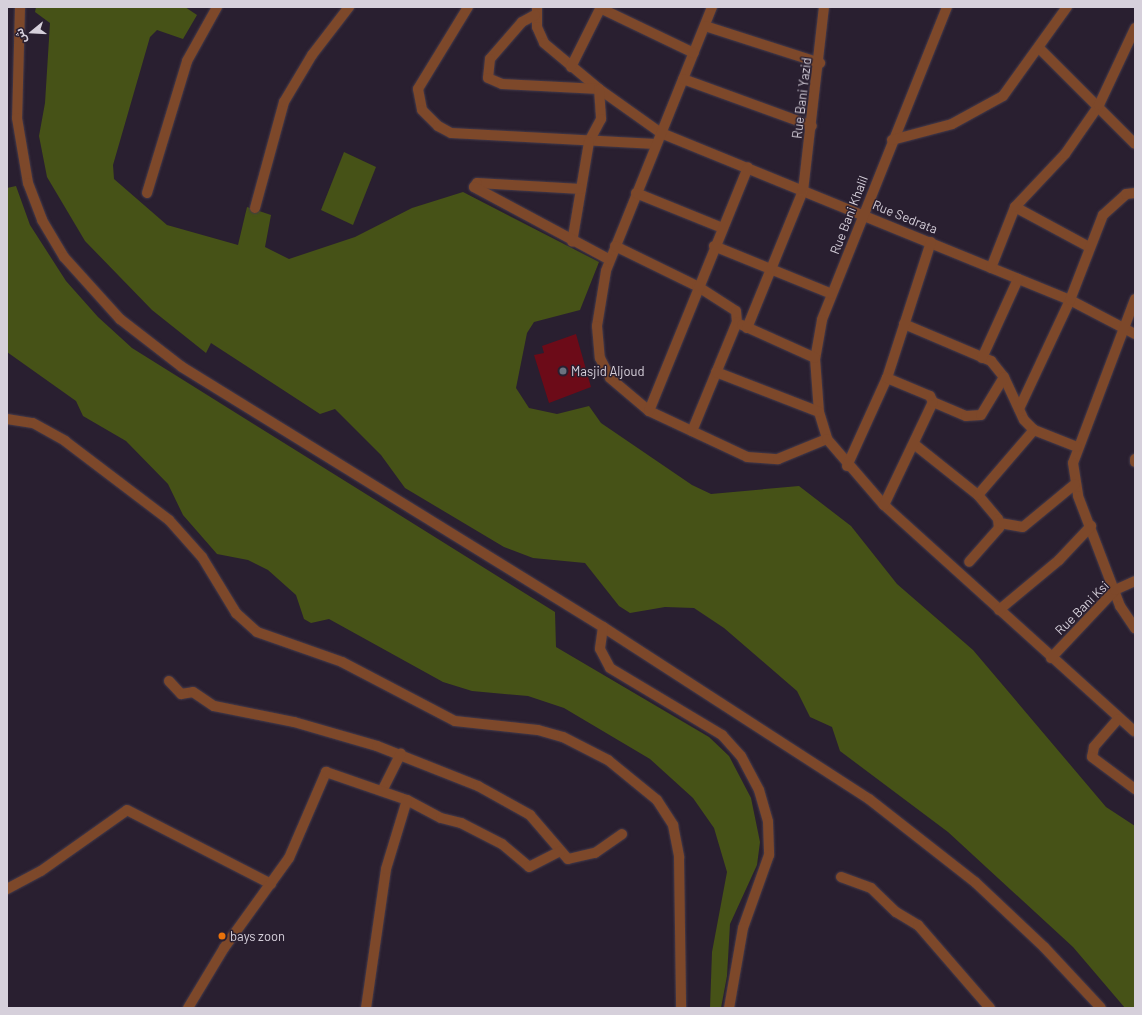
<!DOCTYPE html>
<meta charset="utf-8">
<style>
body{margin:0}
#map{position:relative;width:1142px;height:1015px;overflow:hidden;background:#291f30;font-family:Barlow,"Noto Sans Arabic",sans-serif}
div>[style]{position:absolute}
.green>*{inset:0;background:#465217}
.building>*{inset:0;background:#6c0b18}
.roads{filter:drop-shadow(0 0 1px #453b4b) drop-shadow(0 0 1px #453b4b)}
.minor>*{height:10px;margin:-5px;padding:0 5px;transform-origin:5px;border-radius:5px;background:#7d482a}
.dots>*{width:11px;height:11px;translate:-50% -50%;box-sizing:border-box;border:2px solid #291f30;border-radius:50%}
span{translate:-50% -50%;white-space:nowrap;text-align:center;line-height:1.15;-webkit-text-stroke:3px #291f30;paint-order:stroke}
.street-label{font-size:13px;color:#d6d0db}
.poi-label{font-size:13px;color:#d6d0db}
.left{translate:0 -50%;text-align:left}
.frame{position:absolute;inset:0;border:8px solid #d6d0db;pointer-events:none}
.north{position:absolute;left:12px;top:12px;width:40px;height:40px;-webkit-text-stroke:3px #291f30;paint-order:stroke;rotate:252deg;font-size:11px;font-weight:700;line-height:16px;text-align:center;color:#d6d0db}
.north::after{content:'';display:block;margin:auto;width:14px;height:18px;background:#d6d0db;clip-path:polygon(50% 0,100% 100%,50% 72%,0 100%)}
</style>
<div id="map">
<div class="green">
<i style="clip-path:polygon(36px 7px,185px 7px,197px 15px,183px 39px,157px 30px,150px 37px,113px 165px,114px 179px,167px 225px,238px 245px,247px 207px,271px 215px,265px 247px,289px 259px,355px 237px,412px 208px,463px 192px,599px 262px,580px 310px,534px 322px,527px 333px,516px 388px,529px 408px,557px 414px,589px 406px,601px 423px,692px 485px,711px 494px,799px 486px,851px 526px,897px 584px,973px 650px,1106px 807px,1135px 826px,1135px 1008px,1125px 1008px,1073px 947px,948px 832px,840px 751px,832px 727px,810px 717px,797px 691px,724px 628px,694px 608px,665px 607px,630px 613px,619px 606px,585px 563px,533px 558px,504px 547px,405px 488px,381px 455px,335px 409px,320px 414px,211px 343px,206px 353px,152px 310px,85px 241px,47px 177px,39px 136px,45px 103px,50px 23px,35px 12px)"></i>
<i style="clip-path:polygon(344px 152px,376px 167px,353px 225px,321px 210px)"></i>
<i style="clip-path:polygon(16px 186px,30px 225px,66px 281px,98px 317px,132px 348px,555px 612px,556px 647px,709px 737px,729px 756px,751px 798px,760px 842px,757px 865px,730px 924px,727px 976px,721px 1008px,710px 1008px,712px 952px,727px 872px,714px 828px,693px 798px,650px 759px,564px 708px,528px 696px,472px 691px,443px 682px,329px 619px,311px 623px,304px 619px,296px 595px,268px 570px,248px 560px,217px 554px,183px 515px,168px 484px,126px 441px,83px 416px,76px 401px,7px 352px,7px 188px)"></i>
</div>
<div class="building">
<i style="clip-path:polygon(576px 334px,591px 387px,549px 403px,534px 355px,544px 353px,542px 346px)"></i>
</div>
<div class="roads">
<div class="minor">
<i style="left:20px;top:7px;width:111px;rotate:91.5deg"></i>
<i style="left:17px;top:118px;width:66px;rotate:80.4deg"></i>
<i style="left:28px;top:183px;width:40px;rotate:69deg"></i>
<i style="left:42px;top:220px;width:43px;rotate:59.3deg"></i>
<i style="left:64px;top:257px;width:84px;rotate:47.9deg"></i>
<i style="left:120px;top:319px;width:78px;rotate:37.7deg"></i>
<i style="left:182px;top:367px;width:495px;rotate:31.7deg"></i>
<i style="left:603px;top:627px;width:317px;rotate:32.9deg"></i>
<i style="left:869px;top:799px;width:135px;rotate:38.1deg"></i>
<i style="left:975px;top:882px;width:95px;rotate:43.3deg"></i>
<i style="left:1044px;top:947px;width:83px;rotate:46.9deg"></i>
<i style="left:468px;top:7px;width:96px;rotate:121.4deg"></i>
<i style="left:418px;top:89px;width:21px;rotate:79deg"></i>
<i style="left:422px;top:110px;width:23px;rotate:45deg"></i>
<i style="left:438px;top:126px;width:15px;rotate:28deg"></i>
<i style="left:451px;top:133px;width:205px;rotate:3.1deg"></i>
<i style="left:537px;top:7px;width:20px;rotate:90deg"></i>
<i style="left:537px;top:27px;width:17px;rotate:66deg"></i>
<i style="left:544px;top:43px;width:72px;rotate:39.9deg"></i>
<i style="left:599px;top:89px;width:76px;rotate:35.4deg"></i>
<i style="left:661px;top:133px;width:442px;rotate:22.2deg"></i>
<i style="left:1070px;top:300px;width:73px;rotate:27.6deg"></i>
<i style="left:712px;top:7px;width:284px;rotate:111.9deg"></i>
<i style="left:606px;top:271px;width:56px;rotate:99.3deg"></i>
<i style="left:597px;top:326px;width:32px;rotate:85deg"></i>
<i style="left:600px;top:358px;width:22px;rotate:63deg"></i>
<i style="left:610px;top:378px;width:51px;rotate:40.2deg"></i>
<i style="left:649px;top:411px;width:108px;rotate:25.1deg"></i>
<i style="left:747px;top:457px;width:31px;rotate:4deg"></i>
<i style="left:778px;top:459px;width:53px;rotate:-22.2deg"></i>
<i style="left:947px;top:7px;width:337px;rotate:111.8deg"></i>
<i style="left:822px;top:320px;width:39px;rotate:100deg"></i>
<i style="left:815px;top:358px;width:54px;rotate:85.8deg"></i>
<i style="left:819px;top:412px;width:28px;rotate:73deg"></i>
<i style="left:827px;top:439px;width:87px;rotate:49.2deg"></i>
<i style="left:884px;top:505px;width:338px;rotate:42.1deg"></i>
<i style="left:600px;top:8px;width:104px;rotate:25.6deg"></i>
<i style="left:535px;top:15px;width:15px;rotate:152deg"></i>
<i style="left:522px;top:22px;width:49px;rotate:130.9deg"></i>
<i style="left:490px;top:59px;width:19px;rotate:96deg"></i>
<i style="left:488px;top:78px;width:15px;rotate:23deg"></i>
<i style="left:502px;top:84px;width:97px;rotate:3deg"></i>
<i style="left:599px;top:89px;width:30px;rotate:86deg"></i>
<i style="left:601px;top:119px;width:26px;rotate:118deg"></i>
<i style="left:589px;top:142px;width:101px;rotate:99.6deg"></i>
<i style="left:705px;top:26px;width:121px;rotate:17.8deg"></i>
<i style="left:1040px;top:49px;width:134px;rotate:45deg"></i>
<i style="left:571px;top:67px;width:67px;rotate:-63.4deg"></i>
<i style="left:683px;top:79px;width:137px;rotate:20deg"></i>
<i style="left:892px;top:140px;width:62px;rotate:-14.9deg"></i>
<i style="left:952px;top:124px;width:58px;rotate:-28.8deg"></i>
<i style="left:1003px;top:96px;width:110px;rotate:-54.3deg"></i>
<i style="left:581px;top:189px;width:104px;rotate:-176.7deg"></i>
<i style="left:477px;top:183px;width:5px;rotate:127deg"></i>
<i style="left:474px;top:187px;width:154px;rotate:28.2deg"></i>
<i style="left:147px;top:193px;width:138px;rotate:-73.1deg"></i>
<i style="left:187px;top:61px;width:62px;rotate:-60.9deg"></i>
<i style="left:636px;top:193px;width:93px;rotate:22.1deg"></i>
<i style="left:1015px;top:207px;width:84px;rotate:28.4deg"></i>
<i style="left:255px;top:208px;width:110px;rotate:-74.7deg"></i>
<i style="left:284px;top:102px;width:55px;rotate:-59.2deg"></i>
<i style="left:312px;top:55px;width:61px;rotate:-52.4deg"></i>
<i style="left:615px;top:246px;width:91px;rotate:26deg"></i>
<i style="left:697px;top:286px;width:46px;rotate:32.7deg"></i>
<i style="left:736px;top:311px;width:11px;rotate:85deg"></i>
<i style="left:737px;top:322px;width:118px;rotate:112.4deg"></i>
<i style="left:714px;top:246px;width:127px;rotate:22.1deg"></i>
<i style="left:991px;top:268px;width:66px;rotate:-68.5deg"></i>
<i style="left:1015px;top:207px;width:73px;rotate:-46.7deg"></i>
<i style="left:1065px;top:154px;width:60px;rotate:-55.2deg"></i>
<i style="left:1099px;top:105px;width:85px;rotate:-64.9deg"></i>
<i style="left:1135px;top:299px;width:175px;rotate:110.7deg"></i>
<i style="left:1073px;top:463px;width:33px;rotate:81deg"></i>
<i style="left:1078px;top:496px;width:118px;rotate:69.1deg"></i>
<i style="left:1120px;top:606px;width:27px;rotate:56deg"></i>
<i style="left:904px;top:324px;width:95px;rotate:23deg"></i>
<i style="left:991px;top:361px;width:21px;rotate:51deg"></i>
<i style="left:1004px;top:377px;width:47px;rotate:65.1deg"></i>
<i style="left:1024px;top:420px;width:14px;rotate:45deg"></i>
<i style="left:1034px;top:430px;width:46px;rotate:21.6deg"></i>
<i style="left:742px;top:325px;width:80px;rotate:24.3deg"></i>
<i style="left:747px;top:328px;width:148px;rotate:-67.8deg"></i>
<i style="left:803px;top:191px;width:185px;rotate:-83.5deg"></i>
<i style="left:982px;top:358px;width:87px;rotate:-65.5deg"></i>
<i style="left:716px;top:372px;width:110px;rotate:21.2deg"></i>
<i style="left:933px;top:402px;width:36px;rotate:23deg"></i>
<i style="left:966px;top:416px;width:15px;rotate:-4deg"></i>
<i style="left:981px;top:415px;width:44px;rotate:-58.8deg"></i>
<i style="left:1019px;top:409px;width:120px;rotate:-64.9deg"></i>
<i style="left:1070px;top:300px;width:91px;rotate:-68.8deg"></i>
<i style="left:1103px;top:215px;width:31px;rotate:-42deg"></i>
<i style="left:1126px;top:194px;width:9px;rotate:-6deg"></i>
<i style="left:649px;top:411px;width:263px;rotate:-67.9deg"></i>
<i style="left:7px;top:419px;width:26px;rotate:9deg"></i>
<i style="left:33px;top:423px;width:37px;rotate:29deg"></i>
<i style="left:65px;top:441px;width:131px;rotate:37.2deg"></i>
<i style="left:169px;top:520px;width:50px;rotate:48.3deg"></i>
<i style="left:202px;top:557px;width:66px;rotate:58.7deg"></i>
<i style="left:236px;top:613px;width:28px;rotate:42deg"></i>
<i style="left:257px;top:632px;width:90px;rotate:19.4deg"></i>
<i style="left:342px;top:662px;width:127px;rotate:27.6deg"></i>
<i style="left:455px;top:721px;width:83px;rotate:6.2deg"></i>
<i style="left:538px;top:730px;width:26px;rotate:16deg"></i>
<i style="left:563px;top:737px;width:51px;rotate:27.1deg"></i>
<i style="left:608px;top:760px;width:63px;rotate:39.2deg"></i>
<i style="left:657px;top:800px;width:30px;rotate:57deg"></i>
<i style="left:673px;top:825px;width:33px;rotate:79deg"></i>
<i style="left:679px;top:857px;width:151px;rotate:89.2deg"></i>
<i style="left:914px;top:444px;width:82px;rotate:38.6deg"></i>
<i style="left:978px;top:495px;width:31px;rotate:50deg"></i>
<i style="left:998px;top:519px;width:9px;rotate:84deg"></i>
<i style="left:999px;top:528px;width:45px;rotate:131.4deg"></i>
<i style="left:1135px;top:459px;width:3px;rotate:90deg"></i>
<i style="left:847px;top:466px;width:97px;rotate:-65.6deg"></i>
<i style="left:887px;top:378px;width:143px;rotate:-72.1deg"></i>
<i style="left:978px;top:495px;width:86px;rotate:-49.3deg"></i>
<i style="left:884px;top:505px;width:114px;rotate:-64.6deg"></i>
<i style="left:933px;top:402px;width:7px;rotate:-117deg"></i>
<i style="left:930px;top:396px;width:47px;rotate:-157.3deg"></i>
<i style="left:1000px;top:523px;width:23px;rotate:10deg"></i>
<i style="left:1023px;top:527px;width:67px;rotate:-39.6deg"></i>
<i style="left:999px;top:610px;width:78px;rotate:-39.8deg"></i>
<i style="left:1059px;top:560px;width:47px;rotate:-46.7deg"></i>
<i style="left:603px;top:627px;width:22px;rotate:98deg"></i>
<i style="left:600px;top:649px;width:21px;rotate:62deg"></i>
<i style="left:610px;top:668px;width:131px;rotate:30.9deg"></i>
<i style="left:722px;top:735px;width:28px;rotate:48deg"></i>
<i style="left:741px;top:756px;width:38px;rotate:62deg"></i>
<i style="left:759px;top:790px;width:33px;rotate:74deg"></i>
<i style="left:768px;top:822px;width:33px;rotate:88deg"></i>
<i style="left:769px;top:855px;width:77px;rotate:109.6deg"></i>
<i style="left:743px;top:928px;width:81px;rotate:99.9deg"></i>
<i style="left:1051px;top:658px;width:93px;rotate:-46.7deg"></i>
<i style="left:1115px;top:590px;width:22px;rotate:-24deg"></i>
<i style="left:169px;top:681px;width:18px;rotate:47deg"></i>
<i style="left:181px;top:694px;width:12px;rotate:-9deg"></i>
<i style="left:193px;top:692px;width:25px;rotate:34deg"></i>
<i style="left:214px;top:706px;width:82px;rotate:11.3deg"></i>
<i style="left:294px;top:722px;width:86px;rotate:16.1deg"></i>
<i style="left:377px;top:746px;width:109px;rotate:21.6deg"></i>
<i style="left:478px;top:786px;width:60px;rotate:29.1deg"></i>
<i style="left:530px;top:815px;width:58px;rotate:49.2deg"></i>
<i style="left:568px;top:859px;width:28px;rotate:-13deg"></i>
<i style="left:595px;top:853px;width:33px;rotate:-35deg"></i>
<i style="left:1118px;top:719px;width:37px;rotate:131deg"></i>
<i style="left:1094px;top:747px;width:10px;rotate:101deg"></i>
<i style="left:1092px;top:757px;width:54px;rotate:36.7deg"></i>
<i style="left:382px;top:791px;width:42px;rotate:-63.4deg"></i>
<i style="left:841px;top:877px;width:32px;rotate:20deg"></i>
<i style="left:871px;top:888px;width:35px;rotate:44deg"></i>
<i style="left:896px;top:912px;width:26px;rotate:31deg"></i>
<i style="left:918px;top:925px;width:110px;rotate:49.1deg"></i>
<i style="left:7px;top:889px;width:38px;rotate:-28deg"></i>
<i style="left:41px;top:871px;width:105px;rotate:-35.3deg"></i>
<i style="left:127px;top:810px;width:162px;rotate:27.2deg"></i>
<i style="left:188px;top:1008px;width:70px;rotate:-59deg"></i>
<i style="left:224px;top:948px;width:111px;rotate:-54.2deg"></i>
<i style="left:289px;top:858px;width:94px;rotate:-66.7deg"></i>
<i style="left:326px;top:772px;width:86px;rotate:19.1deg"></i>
<i style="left:407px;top:800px;width:38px;rotate:28deg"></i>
<i style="left:441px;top:818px;width:21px;rotate:14deg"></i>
<i style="left:461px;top:823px;width:46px;rotate:27.1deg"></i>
<i style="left:502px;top:844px;width:35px;rotate:40deg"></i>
<i style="left:529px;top:867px;width:35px;rotate:-27deg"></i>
<i style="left:366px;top:1008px;width:140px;rotate:-81.8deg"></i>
<i style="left:386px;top:869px;width:72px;rotate:-73.1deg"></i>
</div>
</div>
<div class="dots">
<i style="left:563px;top:371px;background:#6b7280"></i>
<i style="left:222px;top:936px;background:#e8710a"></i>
</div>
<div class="street-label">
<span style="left:802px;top:98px;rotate:-83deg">Rue Bani Yazid</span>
<span style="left:849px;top:215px;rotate:-69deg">Rue Bani Khalil</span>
<span style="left:905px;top:217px;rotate:22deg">Rue Sedrata</span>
<span style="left:1082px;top:608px;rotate:-45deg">Rue Bani Ksi</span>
</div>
<div class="poi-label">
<span class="left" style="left:571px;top:371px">Masjid Aljoud</span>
<span class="left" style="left:230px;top:936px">bays zoon</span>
</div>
<div class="frame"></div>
<div class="north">ش</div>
</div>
